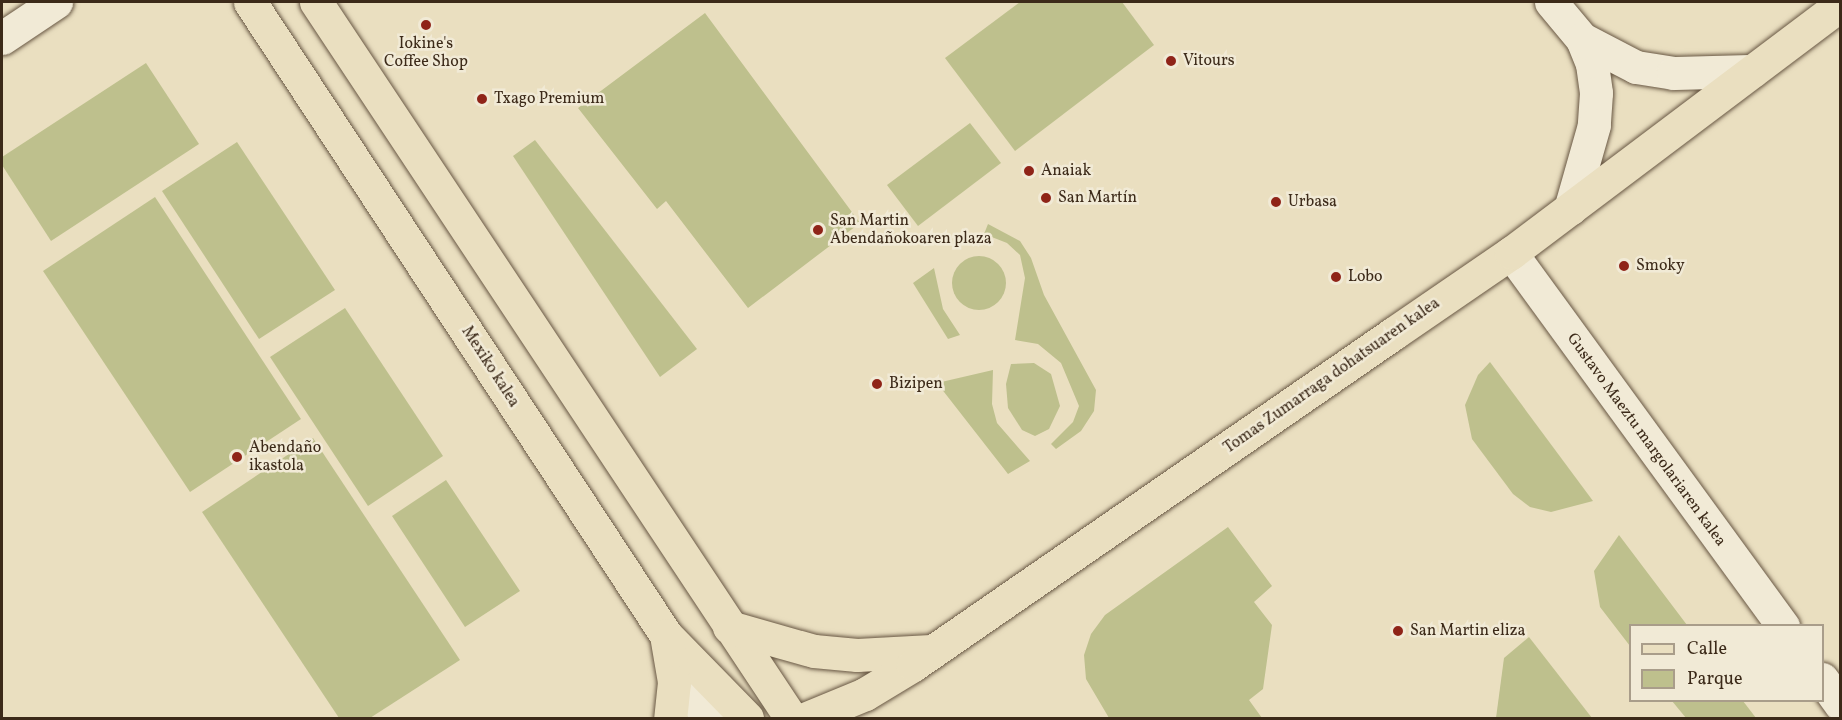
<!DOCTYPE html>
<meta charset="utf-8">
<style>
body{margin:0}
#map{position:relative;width:1842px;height:720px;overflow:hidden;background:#eadfc0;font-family:Vollkorn,serif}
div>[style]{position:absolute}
.green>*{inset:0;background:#bec08d}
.round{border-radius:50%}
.roads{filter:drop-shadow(0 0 2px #685743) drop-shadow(0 0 2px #685743)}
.minor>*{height:33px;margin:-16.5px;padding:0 16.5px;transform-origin:16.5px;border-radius:16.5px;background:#f1ead6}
.major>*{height:33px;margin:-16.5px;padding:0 16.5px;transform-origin:16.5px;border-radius:16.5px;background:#eadfc0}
.dots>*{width:16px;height:16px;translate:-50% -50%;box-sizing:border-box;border:3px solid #f1ead6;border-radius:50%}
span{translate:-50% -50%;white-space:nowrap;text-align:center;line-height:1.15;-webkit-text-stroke:5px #f1ead6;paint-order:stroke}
.poi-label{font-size:16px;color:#3c2a19}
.left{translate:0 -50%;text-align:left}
.street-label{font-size:16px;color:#3c2a19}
.frame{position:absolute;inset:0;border:3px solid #3c2a19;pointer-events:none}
.legend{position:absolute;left:1629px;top:624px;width:195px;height:78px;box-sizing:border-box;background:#f1ead6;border:2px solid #a99d8a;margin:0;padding:8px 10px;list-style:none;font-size:18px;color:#3c2a19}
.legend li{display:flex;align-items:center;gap:12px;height:30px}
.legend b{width:30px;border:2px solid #a99d8a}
</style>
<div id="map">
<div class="green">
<i style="clip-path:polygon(1020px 2px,1122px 2px,1154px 45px,1015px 151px,945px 58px)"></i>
<i style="clip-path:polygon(705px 13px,860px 223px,748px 308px,666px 201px,657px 209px,578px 108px)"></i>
<i style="clip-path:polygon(146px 63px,199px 144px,51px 241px,2px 165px,2px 157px)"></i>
<i style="clip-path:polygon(970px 123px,1001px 163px,918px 226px,887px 185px)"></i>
<i style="clip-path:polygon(535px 140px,697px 349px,660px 377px,513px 156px)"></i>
<i style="clip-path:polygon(237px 142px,335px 290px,259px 339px,162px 191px)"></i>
<i style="clip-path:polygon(155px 197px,301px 419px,190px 492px,43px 271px)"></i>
<i style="clip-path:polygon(988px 224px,1020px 241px,1031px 258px,1044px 295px,1096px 390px,1094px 411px,1081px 431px,1056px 449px,1051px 444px,1073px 422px,1079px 406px,1061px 363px,1038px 344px,1015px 340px,1025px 278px,1020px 255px,1007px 243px,984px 234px)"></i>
<i class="round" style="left:952px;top:256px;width:54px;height:54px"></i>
<i style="clip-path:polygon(934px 268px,943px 309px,960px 335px,948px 339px,913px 283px)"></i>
<i style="clip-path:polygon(345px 308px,443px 456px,368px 506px,270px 357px)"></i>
<i style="clip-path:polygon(1490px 362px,1593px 501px,1551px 512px,1530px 507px,1513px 494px,1472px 439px,1465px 405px,1478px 375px)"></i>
<i style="clip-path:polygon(1034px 363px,1051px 374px,1060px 406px,1049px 429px,1035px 436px,1022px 430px,1008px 408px,1006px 384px,1011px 364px)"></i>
<i style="clip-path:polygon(993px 370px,992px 404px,997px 423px,1030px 461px,1008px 474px,937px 383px)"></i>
<i style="clip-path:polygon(313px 438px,460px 660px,370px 718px,339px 718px,202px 512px)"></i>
<i style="clip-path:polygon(446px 480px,520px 591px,465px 627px,392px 516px)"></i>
<i style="clip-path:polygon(1228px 527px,1272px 586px,1254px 602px,1272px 625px,1263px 689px,1249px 700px,1262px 718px,1109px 718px,1086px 679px,1084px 655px,1091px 634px,1105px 615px)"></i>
<i style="clip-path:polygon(1619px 535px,1687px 625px,1630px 626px,1630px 646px,1600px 607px,1594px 571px)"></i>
<i style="clip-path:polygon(1529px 637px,1592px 718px,1496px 718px,1504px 658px)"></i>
<i style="clip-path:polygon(1672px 701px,1743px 701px,1756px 718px,1686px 718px)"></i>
</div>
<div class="roads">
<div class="minor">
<i style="left:1551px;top:2px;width:48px;rotate:50deg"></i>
<i style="left:1582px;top:39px;width:27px;rotate:68deg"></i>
<i style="left:1592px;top:64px;width:29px;rotate:82deg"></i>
<i style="left:1596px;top:93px;width:32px;rotate:94deg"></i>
<i style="left:1594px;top:125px;width:87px;rotate:105.9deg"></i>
<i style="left:2px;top:38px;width:65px;rotate:-33.7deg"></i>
<i style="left:1582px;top:39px;width:61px;rotate:27.4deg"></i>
<i style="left:1636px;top:67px;width:37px;rotate:9deg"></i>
<i style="left:1673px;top:73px;width:79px;rotate:-1.5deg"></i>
<i style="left:1511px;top:253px;width:462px;rotate:53.9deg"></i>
<i style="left:672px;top:661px;width:67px;rotate:58.4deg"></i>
<i style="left:1822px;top:679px;width:31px;rotate:54deg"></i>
</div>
<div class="major">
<i style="left:250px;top:2px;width:757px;rotate:56.69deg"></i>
<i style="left:666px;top:635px;width:116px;rotate:45.7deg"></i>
<i style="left:316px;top:2px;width:859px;rotate:56.44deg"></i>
<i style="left:729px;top:627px;width:88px;rotate:15.8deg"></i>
<i style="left:814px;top:651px;width:43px;rotate:5.3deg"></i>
<i style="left:857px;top:655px;width:74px;rotate:-3.1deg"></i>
<i style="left:666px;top:635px;width:48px;rotate:80.3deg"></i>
<i style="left:674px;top:682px;width:36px;rotate:96deg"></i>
<i style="left:807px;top:718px;width:63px;rotate:-22.5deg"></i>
<i style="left:865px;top:694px;width:56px;rotate:-31.1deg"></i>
<i style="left:913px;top:665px;width:584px;rotate:-34.61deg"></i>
<i style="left:1394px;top:333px;width:142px;rotate:-34.4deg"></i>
<i style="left:1511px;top:253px;width:412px;rotate:-37deg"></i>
</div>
</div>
<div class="dots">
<i style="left:426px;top:25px;background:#8f2418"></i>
<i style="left:1171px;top:61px;background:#8f2418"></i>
<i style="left:482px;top:99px;background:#8f2418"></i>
<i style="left:1029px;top:171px;background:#8f2418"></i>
<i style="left:1046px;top:198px;background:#8f2418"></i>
<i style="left:1276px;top:202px;background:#8f2418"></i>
<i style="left:818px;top:230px;background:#8f2418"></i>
<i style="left:1624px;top:266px;background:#8f2418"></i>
<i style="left:1336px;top:277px;background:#8f2418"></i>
<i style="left:877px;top:384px;background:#8f2418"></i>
<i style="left:237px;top:457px;background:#8f2418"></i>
<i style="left:1398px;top:631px;background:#8f2418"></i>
</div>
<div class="poi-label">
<span style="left:426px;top:53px">Iokine's<br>Coffee Shop</span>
<span class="left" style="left:1183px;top:61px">Vitours</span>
<span class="left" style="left:494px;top:99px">Txago Premium</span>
<span class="left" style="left:1041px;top:171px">Anaiak</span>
<span class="left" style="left:1058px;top:198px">San Martín</span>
<span class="left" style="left:1288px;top:202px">Urbasa</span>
<span class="left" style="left:830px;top:230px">San Martin<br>Abendañokoaren plaza</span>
<span class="left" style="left:1636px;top:266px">Smoky</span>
<span class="left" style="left:1348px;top:277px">Lobo</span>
<span class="left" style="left:889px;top:384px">Bizipen</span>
<span class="left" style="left:249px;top:457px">Abendaño<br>ikastola</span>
<span class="left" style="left:1410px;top:631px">San Martin eliza</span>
</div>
<div class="street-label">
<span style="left:490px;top:367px;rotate:57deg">Mexiko kalea</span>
<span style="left:1332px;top:376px;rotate:-35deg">Tomas Zumarraga dohatsuaren kalea</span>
<span style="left:1646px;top:440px;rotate:54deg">Gustavo Maeztu margolariaren kalea</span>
</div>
<div class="frame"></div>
<ul class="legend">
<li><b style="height:8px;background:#eadfc0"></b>Calle</li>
<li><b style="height:16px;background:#bec08d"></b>Parque</li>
</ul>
</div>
